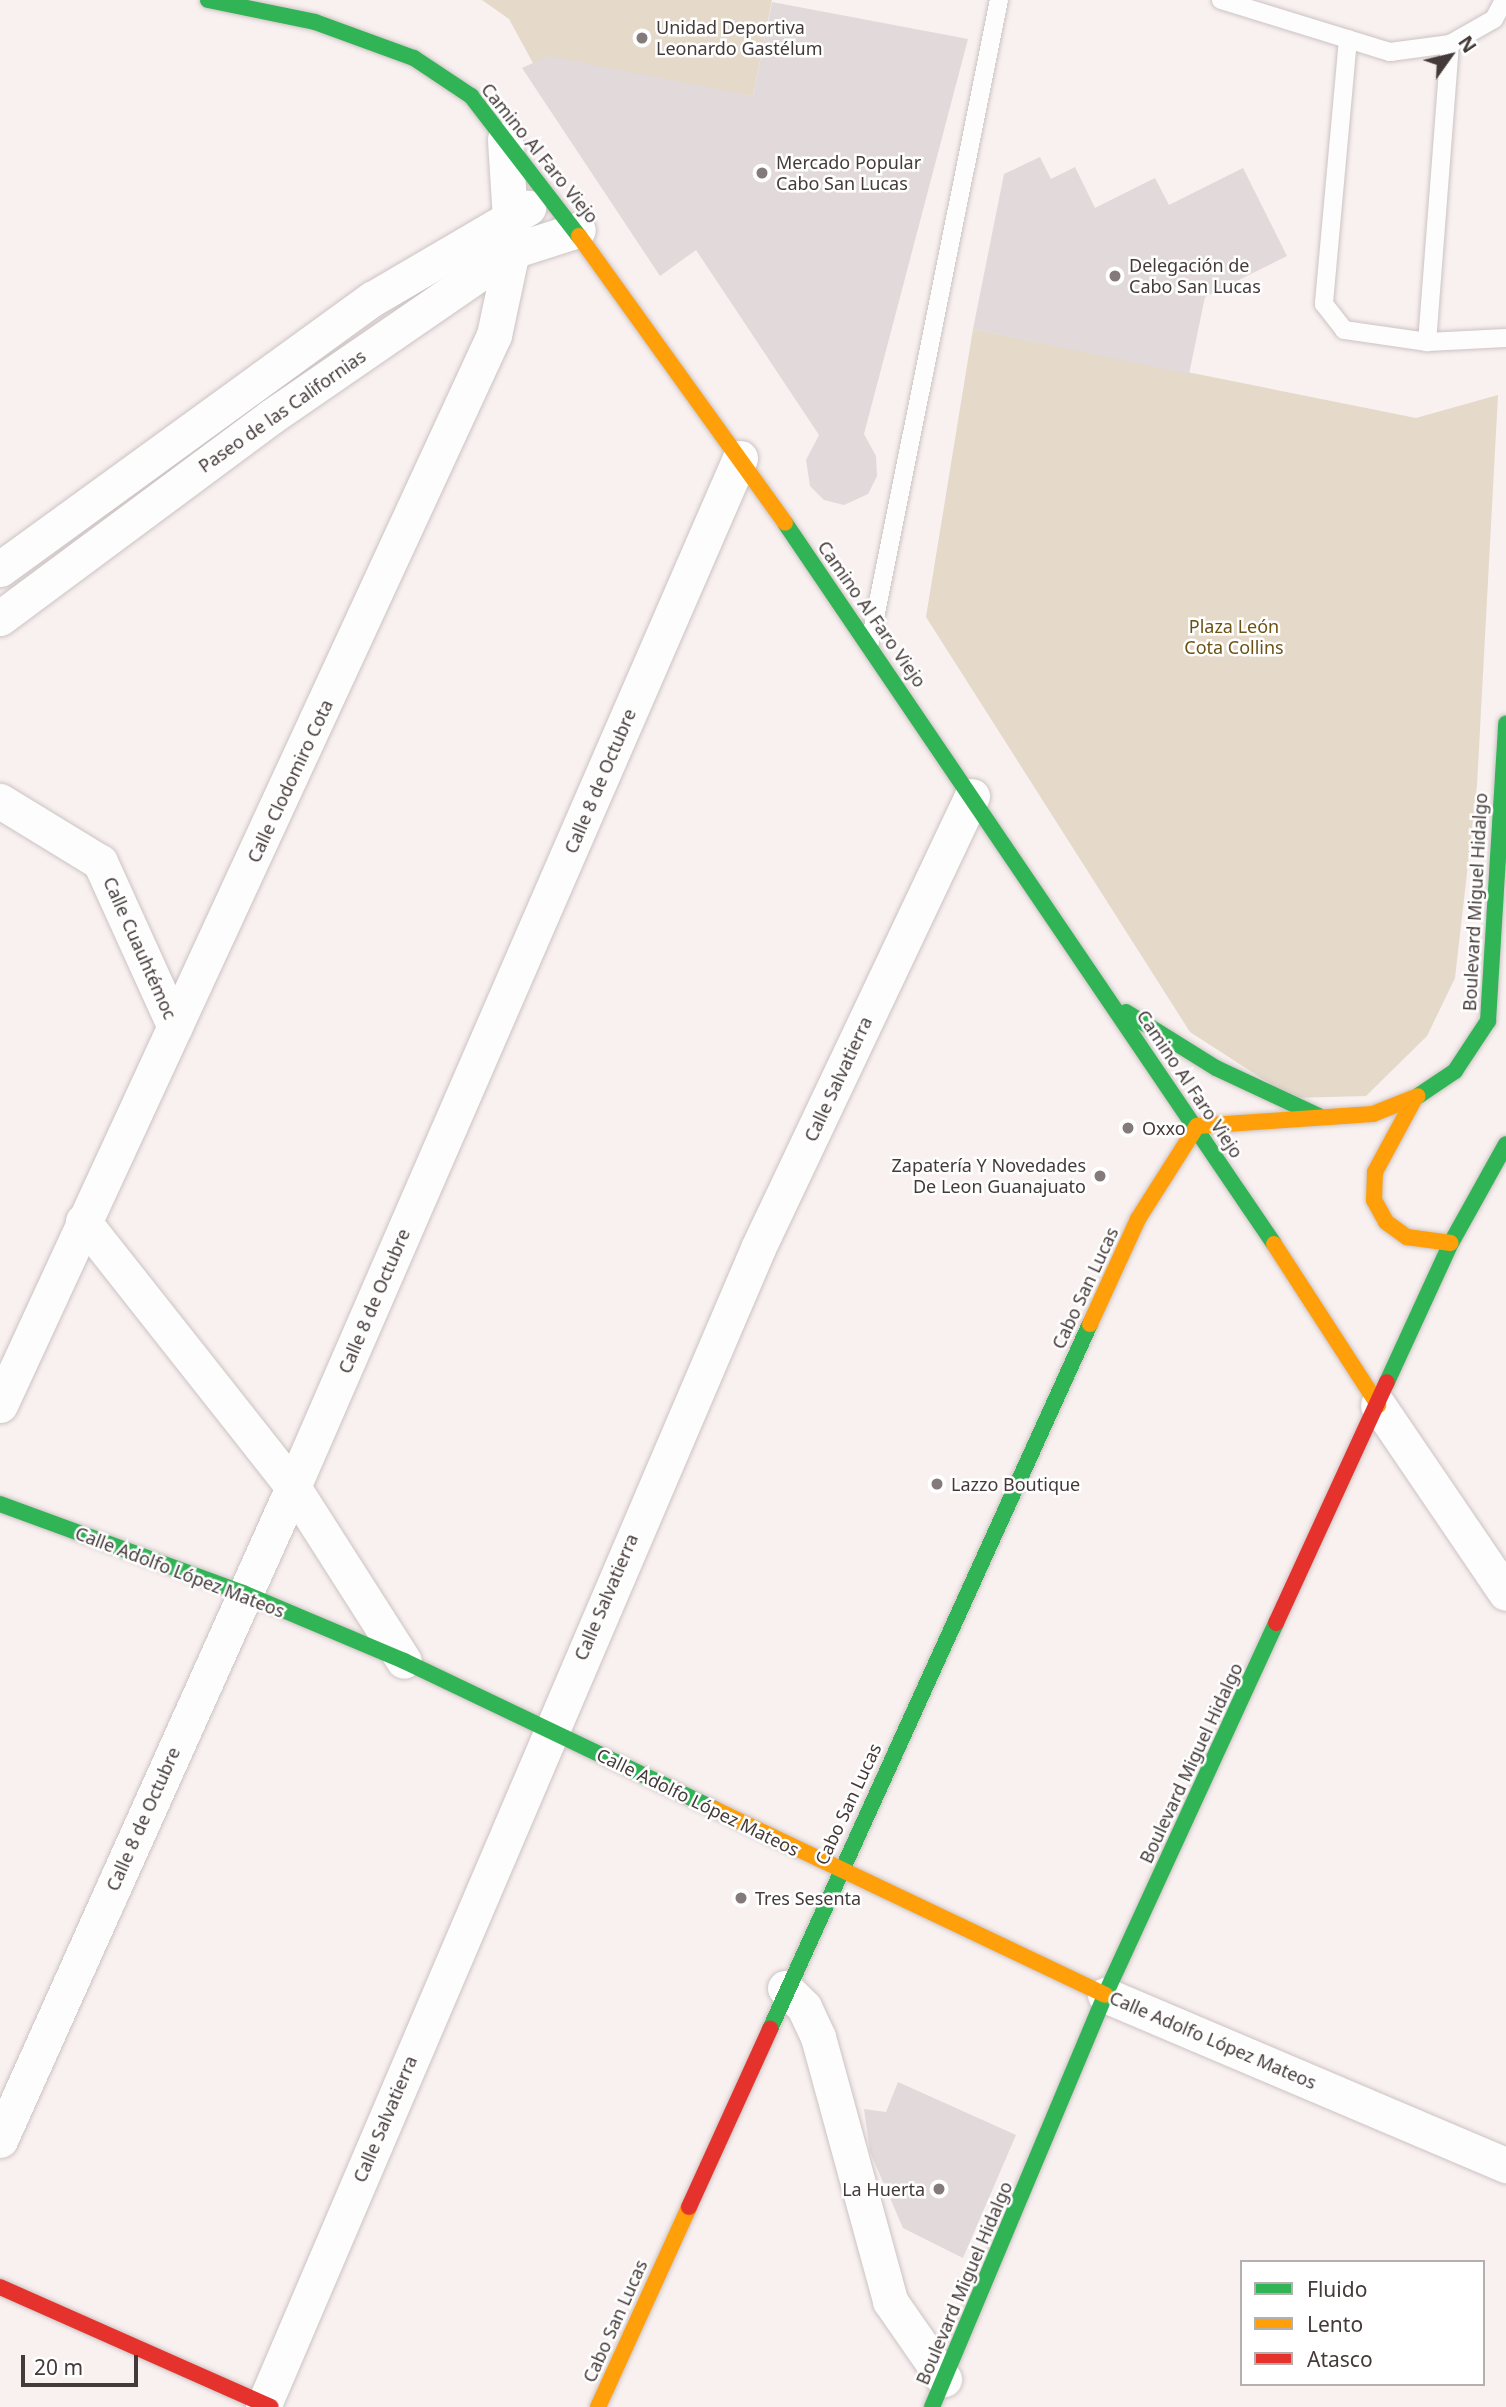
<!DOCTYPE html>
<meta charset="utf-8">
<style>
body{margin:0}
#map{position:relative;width:1506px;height:2407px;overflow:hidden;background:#f9f0f0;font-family:"Noto Sans",sans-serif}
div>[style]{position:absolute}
.green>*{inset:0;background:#e5d9ca}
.building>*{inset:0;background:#e2d9db}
.roads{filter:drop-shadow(0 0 2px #ccc3c3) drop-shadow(0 0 2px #ccc3c3)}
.lane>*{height:18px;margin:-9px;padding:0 9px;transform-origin:9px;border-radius:9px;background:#fefdfd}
.street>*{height:35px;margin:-17.5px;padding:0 17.5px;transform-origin:17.5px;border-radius:17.5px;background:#fefdfd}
.fast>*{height:16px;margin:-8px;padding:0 8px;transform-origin:8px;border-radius:8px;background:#30b455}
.slow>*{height:16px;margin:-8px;padding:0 8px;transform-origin:8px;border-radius:8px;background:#ff9f0a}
.jam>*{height:16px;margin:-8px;padding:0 8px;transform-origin:8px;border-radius:8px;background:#e5322d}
.dots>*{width:19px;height:19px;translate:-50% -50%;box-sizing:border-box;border:4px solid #fff;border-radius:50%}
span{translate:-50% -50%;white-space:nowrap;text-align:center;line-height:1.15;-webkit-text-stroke:5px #fff;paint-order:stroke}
.poi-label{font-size:18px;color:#443a39}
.left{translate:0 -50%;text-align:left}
.right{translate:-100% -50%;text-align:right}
.street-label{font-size:18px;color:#443a39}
.park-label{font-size:18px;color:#6c5212}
.legend{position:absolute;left:1240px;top:2260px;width:245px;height:126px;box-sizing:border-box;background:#fff;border:2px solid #b4b0b0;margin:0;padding:9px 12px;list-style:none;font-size:21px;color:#443a39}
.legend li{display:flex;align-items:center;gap:14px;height:35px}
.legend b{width:35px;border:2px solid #b4b0b0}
.north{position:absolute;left:1415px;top:21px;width:70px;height:70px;-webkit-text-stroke:5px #fff;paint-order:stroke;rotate:56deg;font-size:19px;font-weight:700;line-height:28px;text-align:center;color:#443a39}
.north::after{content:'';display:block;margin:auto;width:24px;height:32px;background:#443a39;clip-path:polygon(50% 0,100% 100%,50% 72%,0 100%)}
.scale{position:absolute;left:21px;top:2355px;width:117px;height:32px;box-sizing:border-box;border:4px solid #443a39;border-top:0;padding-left:9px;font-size:21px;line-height:24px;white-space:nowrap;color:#443a39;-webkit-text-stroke:5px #fff;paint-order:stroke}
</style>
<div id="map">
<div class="green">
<i style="clip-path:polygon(482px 0,772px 0,753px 96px,533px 63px,509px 19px)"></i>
<i style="clip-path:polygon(973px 329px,1416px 418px,1498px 395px,1477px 785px,1455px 978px,1427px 1036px,1366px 1096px,1292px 1098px,1190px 1032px,926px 617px)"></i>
</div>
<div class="building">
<i style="clip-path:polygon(772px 2px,968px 39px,864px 434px,876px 456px,877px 476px,868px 494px,844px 505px,824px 500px,810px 486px,806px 460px,819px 435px,696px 250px,660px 276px,522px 68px,548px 56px,753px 96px)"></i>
<i style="clip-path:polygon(1040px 157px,1051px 179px,1075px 167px,1095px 208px,1155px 178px,1169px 205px,1243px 168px,1287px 256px,1205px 297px,1189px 374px,973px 329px,1004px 174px)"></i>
<i style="clip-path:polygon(898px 2082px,1016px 2135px,963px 2258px,903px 2228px,870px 2152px,864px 2109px,886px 2112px)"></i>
</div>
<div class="roads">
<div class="lane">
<i style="left:1221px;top:0;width:177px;rotate:17.1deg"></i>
<i style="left:1390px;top:52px;width:61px;rotate:-7.6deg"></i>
<i style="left:1450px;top:44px;width:51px;rotate:-29.6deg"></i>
<i style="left:1494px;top:19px;width:21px;rotate:-62deg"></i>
<i style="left:1348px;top:39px;width:266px;rotate:95.2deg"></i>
<i style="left:1324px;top:304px;width:33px;rotate:52deg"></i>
<i style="left:1344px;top:330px;width:84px;rotate:8.2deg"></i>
<i style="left:1450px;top:44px;width:299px;rotate:94.4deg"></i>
<i style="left:1427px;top:342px;width:79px;rotate:-2.9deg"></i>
<i style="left:870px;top:642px;width:655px;rotate:-78.64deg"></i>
</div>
<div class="street">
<i style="left:0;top:569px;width:460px;rotate:-36deg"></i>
<i style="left:372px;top:299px;width:181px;rotate:-30.3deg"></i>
<i style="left:0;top:618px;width:339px;rotate:-36.6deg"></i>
<i style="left:272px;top:416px;width:291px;rotate:-34.5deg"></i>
<i style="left:512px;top:251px;width:69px;rotate:-17.7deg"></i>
<i style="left:0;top:801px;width:117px;rotate:31.4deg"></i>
<i style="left:100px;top:862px;width:181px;rotate:65.6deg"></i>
<i style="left:83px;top:1221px;width:339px;rotate:51.7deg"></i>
<i style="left:293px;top:1487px;width:206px;rotate:57.5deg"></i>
<i style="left:0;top:1405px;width:1179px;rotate:-65.22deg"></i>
<i style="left:494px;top:335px;width:86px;rotate:-77.9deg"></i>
<i style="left:512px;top:251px;width:112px;rotate:-93.6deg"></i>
<i style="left:1378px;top:1405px;width:227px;rotate:55.8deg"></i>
<i style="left:785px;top:1988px;width:27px;rotate:45deg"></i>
<i style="left:804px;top:2007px;width:33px;rotate:65deg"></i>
<i style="left:818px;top:2037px;width:274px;rotate:74.7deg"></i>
<i style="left:890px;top:2301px;width:95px;rotate:55.3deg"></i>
<i style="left:1105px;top:1995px;width:436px;rotate:23deg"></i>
<i style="left:0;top:2140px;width:716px;rotate:-65.83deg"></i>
<i style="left:293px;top:1487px;width:1122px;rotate:-66.52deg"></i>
<i style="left:263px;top:2407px;width:1260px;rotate:-66.87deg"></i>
<i style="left:758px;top:1248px;width:500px;rotate:-64.66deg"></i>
</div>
<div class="fast">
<i style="left:208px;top:0;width:109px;rotate:11.6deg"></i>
<i style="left:315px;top:22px;width:105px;rotate:20deg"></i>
<i style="left:414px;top:58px;width:69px;rotate:33.7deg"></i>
<i style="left:471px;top:96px;width:177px;rotate:52.4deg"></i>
<i style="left:785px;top:523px;width:871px;rotate:55.85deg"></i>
<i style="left:1126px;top:1012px;width:106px;rotate:31.9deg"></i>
<i style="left:1216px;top:1068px;width:114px;rotate:25deg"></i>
<i style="left:1418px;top:1096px;width:45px;rotate:-34deg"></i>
<i style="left:1455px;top:1071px;width:60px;rotate:-56.6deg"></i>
<i style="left:1488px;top:1021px;width:298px;rotate:-86.5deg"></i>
<i style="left:1387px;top:1382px;width:153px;rotate:-65.3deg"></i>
<i style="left:1451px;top:1243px;width:113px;rotate:-60.9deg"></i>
<i style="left:0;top:1504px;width:259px;rotate:20.1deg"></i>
<i style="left:243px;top:1593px;width:175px;rotate:22.9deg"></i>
<i style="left:404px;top:1661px;width:344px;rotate:25.5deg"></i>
<i style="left:770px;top:2029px;width:774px;rotate:-65.59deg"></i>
<i style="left:932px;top:2407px;width:447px;rotate:-67.2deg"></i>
<i style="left:1105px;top:1995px;width:409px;rotate:-65.3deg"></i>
</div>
<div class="slow">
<i style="left:579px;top:236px;width:353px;rotate:54.3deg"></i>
<i style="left:1415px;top:1098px;width:84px;rotate:118.4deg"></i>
<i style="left:1375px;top:1172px;width:28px;rotate:92deg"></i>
<i style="left:1374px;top:1200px;width:25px;rotate:61deg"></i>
<i style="left:1386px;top:1222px;width:26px;rotate:36deg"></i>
<i style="left:1407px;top:1237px;width:44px;rotate:7.8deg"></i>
<i style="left:1274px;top:1244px;width:192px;rotate:57.1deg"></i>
<i style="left:1090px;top:1324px;width:115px;rotate:-65.4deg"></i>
<i style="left:1138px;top:1219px;width:110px;rotate:-57.6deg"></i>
<i style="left:1197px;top:1126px;width:176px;rotate:-3.9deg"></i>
<i style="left:1373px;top:1114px;width:48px;rotate:-21.8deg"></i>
<i style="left:714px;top:1809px;width:433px;rotate:25.4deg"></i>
<i style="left:598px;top:2407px;width:220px;rotate:-65.5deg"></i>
</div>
<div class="jam">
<i style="left:1276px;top:1623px;width:265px;rotate:-65.3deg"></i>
<i style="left:689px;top:2207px;width:196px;rotate:-65.5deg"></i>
<i style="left:0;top:2287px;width:296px;rotate:23.9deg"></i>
</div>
</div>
<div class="dots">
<i style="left:642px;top:38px;background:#837a79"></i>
<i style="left:762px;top:173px;background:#837a79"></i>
<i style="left:1115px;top:276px;background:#837a79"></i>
<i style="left:1128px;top:1128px;background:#837a79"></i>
<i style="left:1100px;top:1176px;background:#837a79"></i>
<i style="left:937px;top:1484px;background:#837a79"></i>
<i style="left:741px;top:1898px;background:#837a79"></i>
<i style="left:939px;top:2189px;background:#837a79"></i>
</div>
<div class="poi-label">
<span class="left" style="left:656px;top:38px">Unidad Deportiva<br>Leonardo Gastélum</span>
<span class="left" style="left:776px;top:173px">Mercado Popular<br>Cabo San Lucas</span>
<span class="left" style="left:1129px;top:276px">Delegación de<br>Cabo San Lucas</span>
<span class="left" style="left:1142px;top:1128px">Oxxo</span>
<span class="right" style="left:1086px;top:1176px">Zapatería Y Novedades<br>De Leon Guanajuato</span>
<span class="left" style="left:951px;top:1484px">Lazzo Boutique</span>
<span class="left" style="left:755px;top:1898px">Tres Sesenta</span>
<span class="right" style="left:925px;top:2189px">La Huerta</span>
</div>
<div class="street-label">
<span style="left:540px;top:153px;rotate:51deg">Camino Al Faro Viejo</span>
<span style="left:282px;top:411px;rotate:-35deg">Paseo de las Californias</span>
<span style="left:872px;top:614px;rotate:55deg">Camino Al Faro Viejo</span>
<span style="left:290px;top:781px;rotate:-65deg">Calle Clodomiro Cota</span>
<span style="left:600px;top:781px;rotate:-67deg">Calle 8 de Octubre</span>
<span style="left:1475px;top:902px;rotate:-87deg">Boulevard Miguel Hidalgo</span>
<span style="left:140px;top:948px;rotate:66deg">Calle Cuauhtémoc</span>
<span style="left:838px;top:1079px;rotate:-65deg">Calle Salvatierra</span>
<span style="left:1190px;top:1084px;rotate:56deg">Camino Al Faro Viejo</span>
<span style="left:1085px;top:1288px;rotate:-65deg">Cabo San Lucas</span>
<span style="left:374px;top:1301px;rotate:-67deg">Calle 8 de Octubre</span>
<span style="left:180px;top:1572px;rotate:21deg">Calle Adolfo López Mateos</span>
<span style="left:606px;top:1597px;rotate:-67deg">Calle Salvatierra</span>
<span style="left:1191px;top:1763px;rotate:-65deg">Boulevard Miguel Hidalgo</span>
<span style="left:698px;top:1802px;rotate:26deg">Calle Adolfo López Mateos</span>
<span style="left:848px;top:1804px;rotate:-65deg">Cabo San Lucas</span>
<span style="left:143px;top:1819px;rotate:-66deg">Calle 8 de Octubre</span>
<span style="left:1213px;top:2040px;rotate:23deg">Calle Adolfo López Mateos</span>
<span style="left:385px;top:2119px;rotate:-67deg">Calle Salvatierra</span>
<span style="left:964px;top:2283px;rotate:-67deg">Boulevard Miguel Hidalgo</span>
<span style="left:615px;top:2321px;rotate:-66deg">Cabo San Lucas</span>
</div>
<div class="park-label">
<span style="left:1234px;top:637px">Plaza León<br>Cota Collins</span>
</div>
<ul class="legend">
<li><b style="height:9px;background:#30b455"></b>Fluido</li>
<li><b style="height:9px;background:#ff9f0a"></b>Lento</li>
<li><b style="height:9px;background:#e5322d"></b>Atasco</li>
</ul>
<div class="north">N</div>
<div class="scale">20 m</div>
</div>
